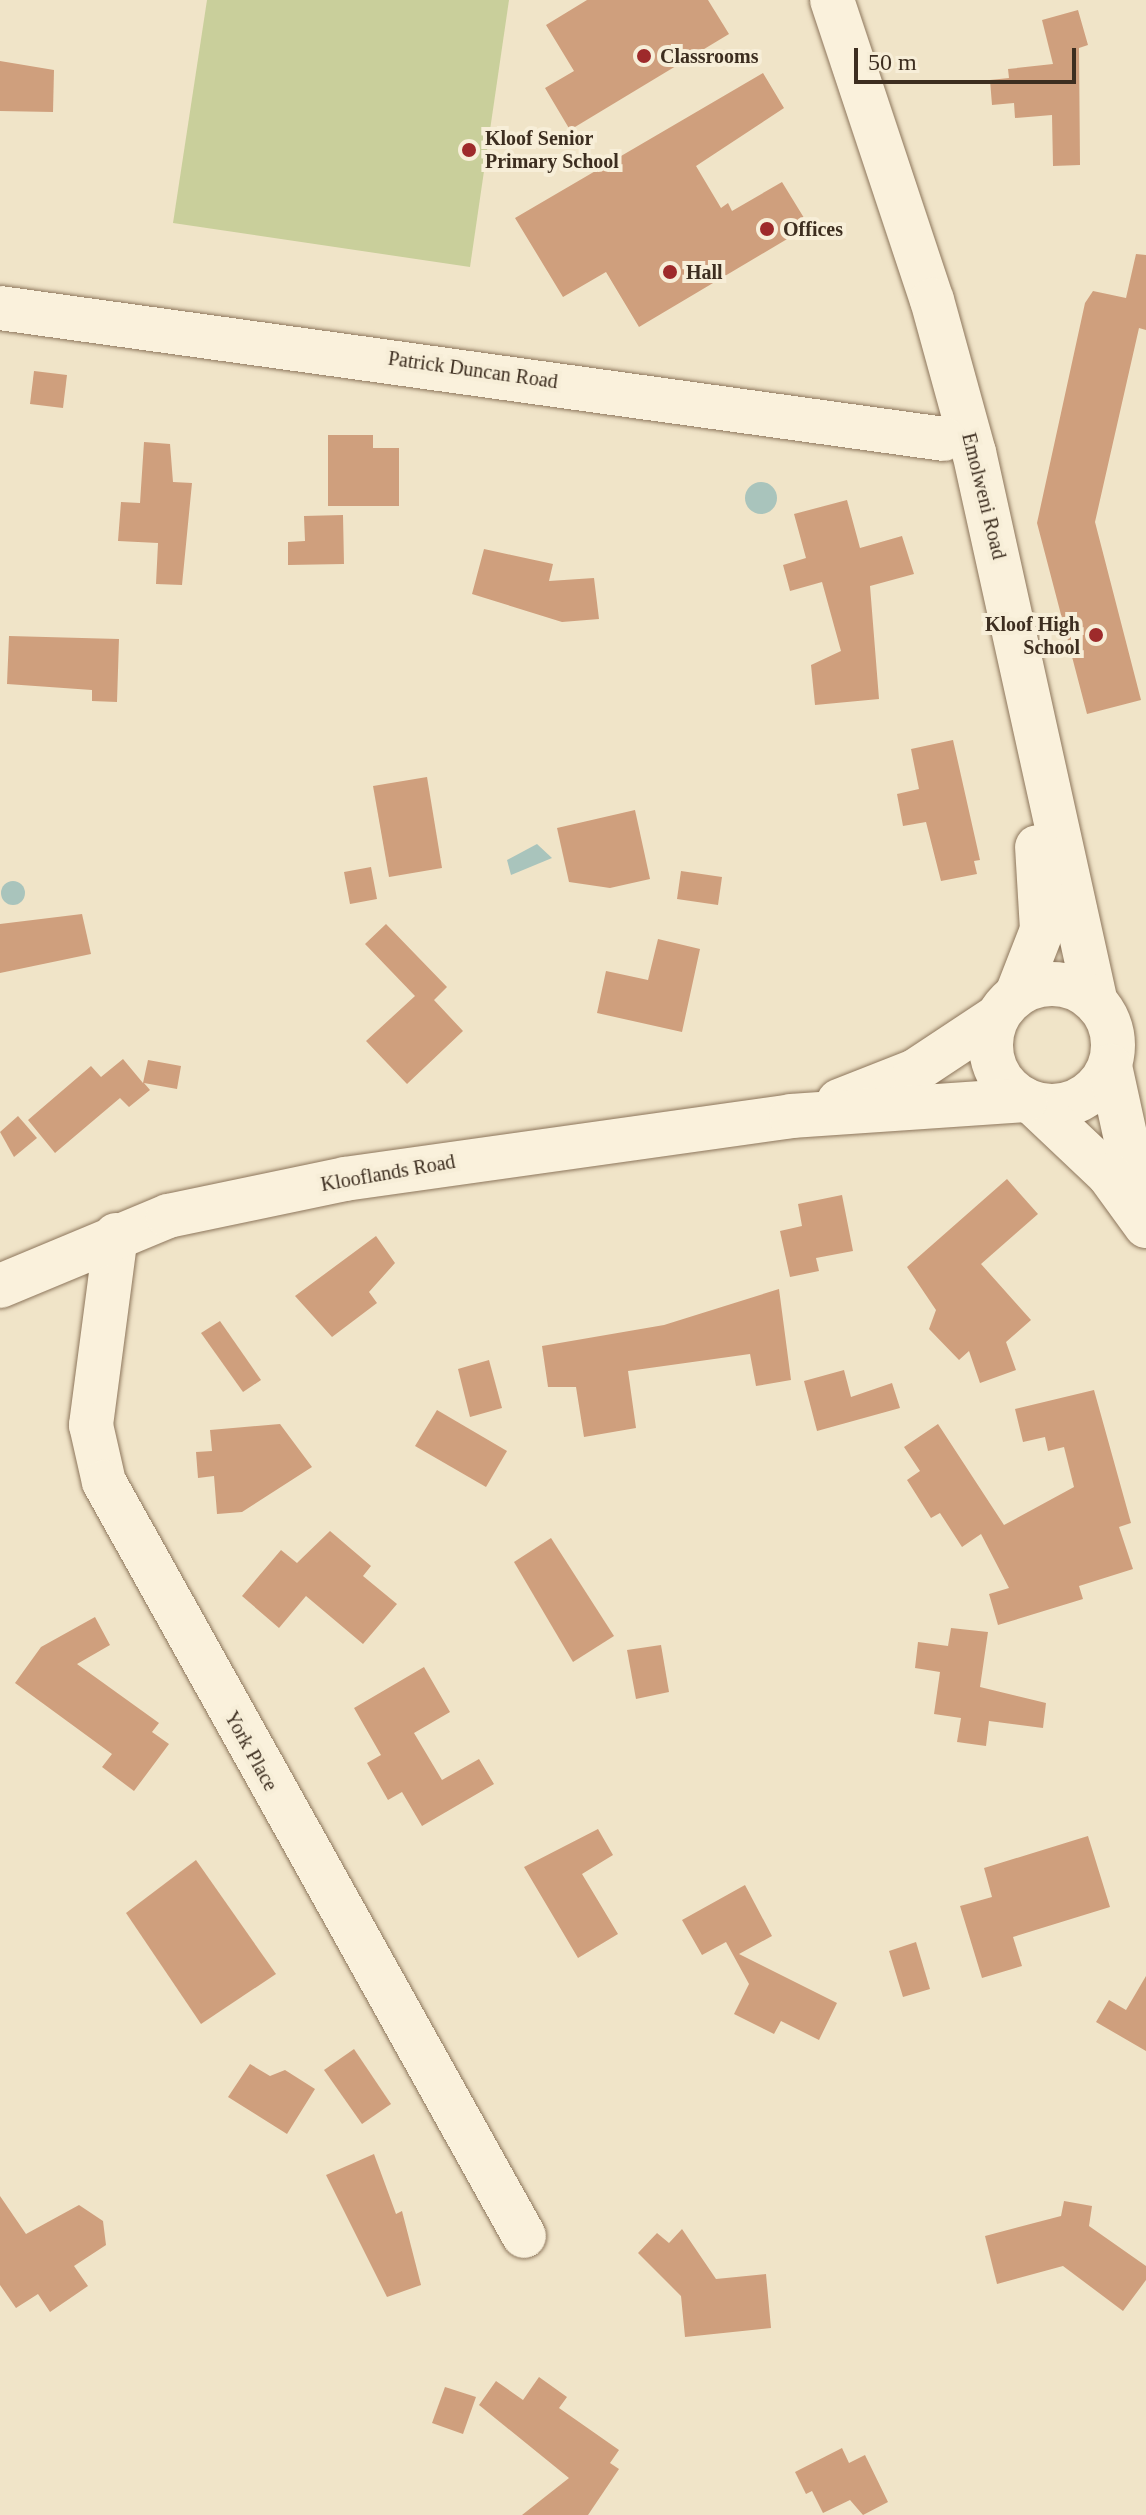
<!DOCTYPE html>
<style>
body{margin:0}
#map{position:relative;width:1146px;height:2515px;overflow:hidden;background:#f0e4c8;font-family:"Times New Roman",serif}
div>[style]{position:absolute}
.green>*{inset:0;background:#c9cf9b}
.water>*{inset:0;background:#a9c4bc}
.round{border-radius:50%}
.building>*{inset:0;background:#cf9f7d}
.roads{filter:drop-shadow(0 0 2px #8d765c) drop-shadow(0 0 2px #8d765c)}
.minor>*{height:44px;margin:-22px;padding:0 22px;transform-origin:22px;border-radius:22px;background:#faf1dc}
.minor>.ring{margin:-22px;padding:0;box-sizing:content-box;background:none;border:44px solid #faf1dc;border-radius:50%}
.dots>*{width:22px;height:22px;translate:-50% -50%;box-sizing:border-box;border:4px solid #f7eed8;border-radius:50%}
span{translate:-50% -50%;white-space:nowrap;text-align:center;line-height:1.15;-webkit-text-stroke:8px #f7eed8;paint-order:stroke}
.poi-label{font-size:20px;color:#3d2e20;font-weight:700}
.left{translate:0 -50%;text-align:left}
.right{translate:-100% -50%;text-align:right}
.street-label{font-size:20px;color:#3d2e20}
.scale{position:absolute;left:854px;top:48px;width:222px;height:36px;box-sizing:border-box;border:4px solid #3d2e20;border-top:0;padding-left:10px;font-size:24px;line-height:28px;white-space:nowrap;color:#3d2e20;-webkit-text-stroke:6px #f7eed8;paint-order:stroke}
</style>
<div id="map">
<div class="green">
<i style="clip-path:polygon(207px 0,509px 0,470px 267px,173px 223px)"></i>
</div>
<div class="water">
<i class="round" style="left:745px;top:482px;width:32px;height:32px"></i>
<i style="clip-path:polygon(537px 844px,552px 858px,511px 875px,507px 860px)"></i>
<i class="round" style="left:1px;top:881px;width:24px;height:24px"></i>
</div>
<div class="building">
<i style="clip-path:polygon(587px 0,708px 0,729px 34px,570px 130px,545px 88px,574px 71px,546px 25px)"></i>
<i style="clip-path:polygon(1078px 10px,1088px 45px,1079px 48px,1080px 165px,1053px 166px,1052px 115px,1015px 118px,1014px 103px,992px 105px,990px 80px,1009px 78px,1008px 69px,1053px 64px,1042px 20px)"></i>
<i style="clip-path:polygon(0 61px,54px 70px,53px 112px,0 111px)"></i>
<i style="clip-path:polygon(763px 73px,784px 108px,696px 166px,721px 208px,728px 203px,732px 211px,782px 182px,809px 226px,639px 327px,606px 272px,563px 297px,515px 218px)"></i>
<i style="clip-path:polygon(1136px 254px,1146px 255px,1146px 330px,1139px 328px,1095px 522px,1141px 700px,1087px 714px,1037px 523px,1085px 303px,1093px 291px,1126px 298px)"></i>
<i style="clip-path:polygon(34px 371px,67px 375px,63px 408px,30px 404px)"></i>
<i style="clip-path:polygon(328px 435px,373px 435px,373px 448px,399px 448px,399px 506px,328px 506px)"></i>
<i style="clip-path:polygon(144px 442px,170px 444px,173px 482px,192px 483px,182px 585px,156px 584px,158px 543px,118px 541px,121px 502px,140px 503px)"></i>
<i style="clip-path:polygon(847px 500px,860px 548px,902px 536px,914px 574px,870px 586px,879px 699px,815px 705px,811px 665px,841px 651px,822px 582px,790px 591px,783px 565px,806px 558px,794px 514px)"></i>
<i style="clip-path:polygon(343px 515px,344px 564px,288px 565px,288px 542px,305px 541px,304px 516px)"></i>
<i style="clip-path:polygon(484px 549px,553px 564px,549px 581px,594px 578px,599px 619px,562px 622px,472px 594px)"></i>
<i style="clip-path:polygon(9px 636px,119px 639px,117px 702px,92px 701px,92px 690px,7px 684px)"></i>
<i style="clip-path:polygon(953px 740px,980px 860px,974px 861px,977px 874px,941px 881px,926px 822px,903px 826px,897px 794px,919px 789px,911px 749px)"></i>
<i style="clip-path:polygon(427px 777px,442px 868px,389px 877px,373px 786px)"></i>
<i style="clip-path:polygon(635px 810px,650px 879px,610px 888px,569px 882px,557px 828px)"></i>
<i style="clip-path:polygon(371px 867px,377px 899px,350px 904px,344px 872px)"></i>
<i style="clip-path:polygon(681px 871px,722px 877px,718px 905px,677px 899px)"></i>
<i style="clip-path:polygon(82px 914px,91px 954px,0 973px,0 924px)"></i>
<i style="clip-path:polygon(386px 924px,447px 987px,434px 1000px,463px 1031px,407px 1084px,366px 1041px,415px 996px,365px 944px)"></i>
<i style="clip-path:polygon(658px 939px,700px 949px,682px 1032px,597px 1013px,606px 971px,648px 980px)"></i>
<i style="clip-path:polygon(123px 1059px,143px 1083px,148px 1060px,181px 1066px,177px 1089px,144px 1083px,150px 1090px,129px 1107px,120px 1098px,55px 1153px,28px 1120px,91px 1066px,101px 1077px)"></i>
<i style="clip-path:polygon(18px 1116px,37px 1138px,14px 1157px,0 1132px)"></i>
<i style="clip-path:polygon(1007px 1179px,1038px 1214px,981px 1264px,1031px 1320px,1006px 1342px,1016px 1370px,980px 1383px,969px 1351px,959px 1360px,929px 1329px,936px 1310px,907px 1267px)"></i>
<i style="clip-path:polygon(842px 1195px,853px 1251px,816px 1258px,819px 1271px,790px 1277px,780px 1231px,802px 1226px,798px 1204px)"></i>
<i style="clip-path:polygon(376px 1236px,395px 1263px,369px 1292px,377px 1303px,332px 1337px,295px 1296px)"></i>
<i style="clip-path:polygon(779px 1289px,791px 1380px,756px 1386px,750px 1354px,628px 1371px,636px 1428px,584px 1437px,576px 1387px,548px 1387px,542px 1346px,664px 1325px)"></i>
<i style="clip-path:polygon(220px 1321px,261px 1380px,243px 1392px,201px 1333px)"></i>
<i style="clip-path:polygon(489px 1360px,502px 1408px,470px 1417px,458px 1369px)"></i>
<i style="clip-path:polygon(844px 1370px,851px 1397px,892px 1383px,900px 1408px,817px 1431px,804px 1381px)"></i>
<i style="clip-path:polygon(1094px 1390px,1131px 1523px,1119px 1527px,1133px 1569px,1079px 1586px,1083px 1599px,998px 1625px,989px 1594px,1009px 1588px,981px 1534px,962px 1547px,940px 1513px,931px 1518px,907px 1480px,920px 1471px,904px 1447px,938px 1424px,1004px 1525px,1074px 1487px,1064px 1447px,1048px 1451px,1045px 1437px,1023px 1442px,1015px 1409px)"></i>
<i style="clip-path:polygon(437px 1410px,507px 1451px,486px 1487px,415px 1446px)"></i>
<i style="clip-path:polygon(280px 1424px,312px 1467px,242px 1512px,217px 1514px,214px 1476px,198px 1478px,196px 1452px,212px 1451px,210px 1430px)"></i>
<i style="clip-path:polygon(330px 1531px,371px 1566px,363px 1576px,397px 1604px,363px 1644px,306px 1596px,279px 1628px,242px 1596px,281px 1550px,297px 1563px)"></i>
<i style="clip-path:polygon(551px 1538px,614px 1636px,573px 1662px,514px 1562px)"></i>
<i style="clip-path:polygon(95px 1617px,110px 1645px,77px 1664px,159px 1723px,152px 1732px,169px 1744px,134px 1791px,102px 1767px,112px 1754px,15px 1683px,41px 1647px)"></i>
<i style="clip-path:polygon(951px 1628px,988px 1632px,980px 1687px,1046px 1703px,1043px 1728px,989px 1721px,986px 1746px,957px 1742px,961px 1718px,934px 1714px,940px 1672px,915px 1668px,918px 1642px,948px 1646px)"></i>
<i style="clip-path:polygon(661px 1645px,669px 1692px,636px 1699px,627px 1650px)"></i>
<i style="clip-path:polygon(424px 1667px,450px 1712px,414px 1733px,442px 1780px,479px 1759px,494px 1784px,422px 1826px,402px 1792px,388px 1800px,367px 1763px,381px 1755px,354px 1708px)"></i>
<i style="clip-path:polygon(598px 1829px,613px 1855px,582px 1874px,618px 1934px,578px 1958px,524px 1867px)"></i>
<i style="clip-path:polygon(1088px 1836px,1110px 1907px,1013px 1937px,1022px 1966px,982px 1978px,960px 1906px,992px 1897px,984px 1868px)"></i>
<i style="clip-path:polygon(196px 1860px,276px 1974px,201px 2024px,126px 1913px)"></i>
<i style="clip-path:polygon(745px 1885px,772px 1936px,739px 1954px,837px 2003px,819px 2040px,781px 2021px,774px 2034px,734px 2014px,749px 1984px,726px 1942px,702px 1955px,682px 1920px)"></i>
<i style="clip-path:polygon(916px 1942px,930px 1989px,903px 1997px,889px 1951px)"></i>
<i style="clip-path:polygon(1146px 1976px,1146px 2051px,1096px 2022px,1109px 2000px,1126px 2010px)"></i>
<i style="clip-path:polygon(354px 2049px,391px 2104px,362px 2124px,324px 2070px)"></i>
<i style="clip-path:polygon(250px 2064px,270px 2076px,285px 2070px,315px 2089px,287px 2134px,228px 2097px)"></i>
<i style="clip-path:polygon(374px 2154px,396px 2214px,402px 2211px,421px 2285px,387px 2297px,326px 2175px)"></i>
<i style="clip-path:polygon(0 2196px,26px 2234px,79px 2205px,103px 2221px,106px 2245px,74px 2266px,88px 2286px,50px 2312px,38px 2294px,16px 2308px,0 2285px)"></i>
<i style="clip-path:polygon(1064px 2201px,1092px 2206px,1089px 2226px,1146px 2266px,1146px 2280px,1123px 2311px,1063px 2266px,997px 2284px,985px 2236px,1061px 2216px)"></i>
<i style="clip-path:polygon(682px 2229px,716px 2279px,766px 2274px,771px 2328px,685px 2337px,681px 2296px,638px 2253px,657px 2233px,669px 2243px)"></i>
<i style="clip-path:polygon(539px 2377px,567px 2397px,559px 2408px,619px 2450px,610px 2463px,619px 2469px,588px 2515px,522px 2515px,569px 2478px,479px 2405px,496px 2381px,523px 2400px)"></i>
<i style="clip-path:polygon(445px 2387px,476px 2397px,463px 2434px,432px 2423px)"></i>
<i style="clip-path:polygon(842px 2448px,849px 2463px,865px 2455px,888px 2502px,863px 2515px,850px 2500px,823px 2513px,812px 2491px,806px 2494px,795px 2472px)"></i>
</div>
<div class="roads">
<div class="minor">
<i style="left:832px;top:0;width:316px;rotate:71.6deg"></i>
<i style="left:932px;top:300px;width:158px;rotate:74.6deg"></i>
<i style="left:974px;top:452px;width:564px;rotate:77.52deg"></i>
<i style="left:0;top:308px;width:953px;rotate:7.9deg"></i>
<i class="ring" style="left:991px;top:984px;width:78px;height:78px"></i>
<i style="left:1017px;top:994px;width:69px;rotate:-68.7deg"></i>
<i style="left:1042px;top:930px;width:83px;rotate:-93.4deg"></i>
<i style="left:1110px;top:1066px;width:141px;rotate:77.7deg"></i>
<i style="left:839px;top:1101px;width:82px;rotate:-21.5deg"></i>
<i style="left:915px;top:1071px;width:96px;rotate:-33.5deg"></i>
<i style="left:1034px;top:1104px;width:103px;rotate:43.4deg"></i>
<i style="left:1109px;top:1175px;width:63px;rotate:54deg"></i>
<i style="left:116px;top:1235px;width:192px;rotate:97.5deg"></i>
<i style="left:91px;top:1425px;width:58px;rotate:77.2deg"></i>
<i style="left:104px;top:1482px;width:863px;rotate:60.88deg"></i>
<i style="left:0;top:1286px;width:182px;rotate:-22.6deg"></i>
<i style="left:168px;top:1216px;width:181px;rotate:-11.8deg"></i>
<i style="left:345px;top:1179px;width:450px;rotate:-8deg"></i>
<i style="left:791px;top:1116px;width:235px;rotate:-3.9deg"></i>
</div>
</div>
<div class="dots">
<i style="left:644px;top:56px;background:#9e2a2b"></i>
<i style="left:469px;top:150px;background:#9e2a2b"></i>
<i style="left:767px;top:229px;background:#9e2a2b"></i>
<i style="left:670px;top:272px;background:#9e2a2b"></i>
<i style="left:1096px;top:635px;background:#9e2a2b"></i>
</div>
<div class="poi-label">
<span class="left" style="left:660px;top:56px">Classrooms</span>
<span class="left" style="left:485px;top:150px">Kloof Senior<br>Primary School</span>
<span class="left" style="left:783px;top:229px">Offices</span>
<span class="left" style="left:686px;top:272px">Hall</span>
<span class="right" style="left:1080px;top:636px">Kloof High<br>School</span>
</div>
<div class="street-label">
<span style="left:473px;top:370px;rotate:8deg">Patrick Duncan Road</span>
<span style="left:984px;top:496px;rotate:76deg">Emolweni Road</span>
<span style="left:388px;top:1173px;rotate:-10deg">Klooflands Road</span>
<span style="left:251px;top:1751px;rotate:61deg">York Place</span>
</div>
<div class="scale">50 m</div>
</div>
